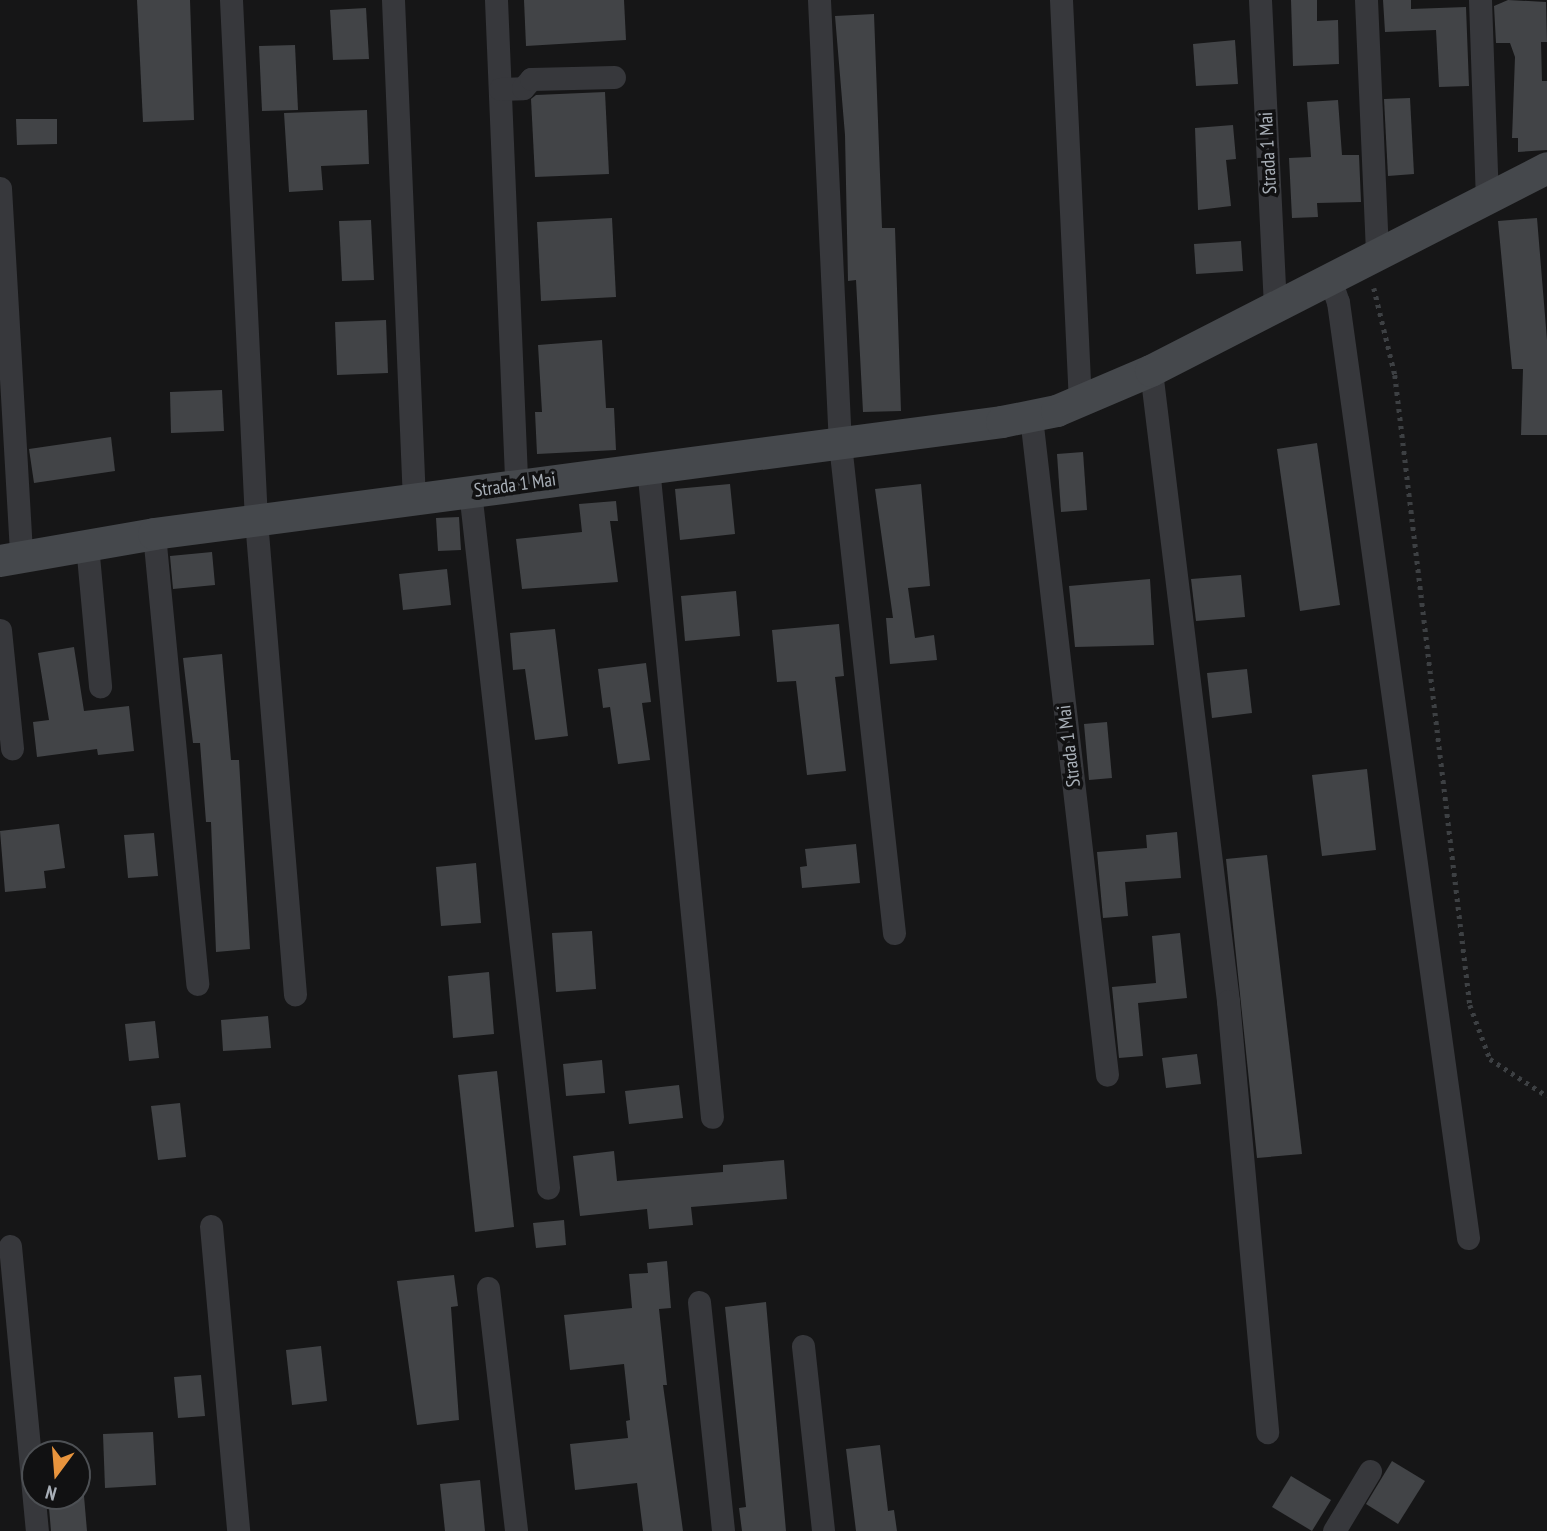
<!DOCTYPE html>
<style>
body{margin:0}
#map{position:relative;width:1547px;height:1531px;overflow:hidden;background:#161617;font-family:"PT Sans Narrow",sans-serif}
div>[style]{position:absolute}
.building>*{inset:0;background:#424447}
.path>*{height:4.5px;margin-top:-2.25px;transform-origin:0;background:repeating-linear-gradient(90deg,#3d4043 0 3.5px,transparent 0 8.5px)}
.street>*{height:23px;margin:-11.5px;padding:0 11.5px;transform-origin:11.5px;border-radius:11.5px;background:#37383c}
.secondary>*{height:32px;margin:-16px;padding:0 16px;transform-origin:16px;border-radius:16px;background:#45484c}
span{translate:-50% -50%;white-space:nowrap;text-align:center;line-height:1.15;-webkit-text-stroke:7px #111112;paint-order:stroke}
.street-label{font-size:19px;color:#a8afb7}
.north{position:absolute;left:21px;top:1440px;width:70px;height:70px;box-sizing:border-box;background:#111112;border:2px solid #4d5054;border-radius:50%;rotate:196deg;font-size:19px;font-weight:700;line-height:28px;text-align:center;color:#a8afb7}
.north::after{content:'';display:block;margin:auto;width:24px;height:32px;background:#e8943d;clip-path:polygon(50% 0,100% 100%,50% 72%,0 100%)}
</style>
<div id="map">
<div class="building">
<i style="clip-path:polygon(137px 0,190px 0,194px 120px,143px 122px)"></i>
<i style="clip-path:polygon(524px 0,624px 0,626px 40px,526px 46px)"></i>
<i style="clip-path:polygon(1291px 0,1317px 0,1317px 21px,1338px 20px,1339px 64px,1293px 66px)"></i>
<i style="clip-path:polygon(1383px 0,1411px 0,1411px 9px,1466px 7px,1469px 86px,1439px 87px,1436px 30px,1385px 32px)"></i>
<i style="clip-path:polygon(1508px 0,1546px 2px,1547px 42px,1541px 42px,1542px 81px,1547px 81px,1547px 150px,1518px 152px,1518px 138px,1512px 138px,1515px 57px,1510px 43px,1496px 43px,1494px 6px)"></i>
<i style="clip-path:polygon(366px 8px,369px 59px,333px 60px,330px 10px)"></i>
<i style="clip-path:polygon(874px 14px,882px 228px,895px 228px,901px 411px,863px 412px,856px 280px,848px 281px,845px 135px,835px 16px)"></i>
<i style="clip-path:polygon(1235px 40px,1238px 84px,1196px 86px,1193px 44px)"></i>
<i style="clip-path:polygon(295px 45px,298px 110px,262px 111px,259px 46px)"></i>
<i style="clip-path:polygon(605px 92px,609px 174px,535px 177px,531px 99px,536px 95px)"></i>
<i style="clip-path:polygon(1410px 98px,1414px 174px,1388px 176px,1384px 99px)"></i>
<i style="clip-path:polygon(1338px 100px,1342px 155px,1359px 155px,1361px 202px,1317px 203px,1318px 217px,1292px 218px,1289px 158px,1311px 157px,1307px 102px)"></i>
<i style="clip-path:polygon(367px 110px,369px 164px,321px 166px,323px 190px,289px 192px,284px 113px)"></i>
<i style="clip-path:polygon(16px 119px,57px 119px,57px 144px,17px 145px)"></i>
<i style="clip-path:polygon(1233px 125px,1236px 159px,1226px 160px,1231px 206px,1198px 210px,1195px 128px)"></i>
<i style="clip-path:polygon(612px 218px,616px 297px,541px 301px,537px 222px)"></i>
<i style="clip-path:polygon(1537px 218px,1547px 340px,1547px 435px,1521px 435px,1523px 369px,1512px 369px,1498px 221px)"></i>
<i style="clip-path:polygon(371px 220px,374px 280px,342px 281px,339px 221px)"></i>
<i style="clip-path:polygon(1241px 241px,1243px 271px,1196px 274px,1194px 244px)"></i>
<i style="clip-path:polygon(386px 320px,388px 373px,337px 375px,335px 322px)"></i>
<i style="clip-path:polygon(602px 340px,606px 408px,614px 408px,616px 450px,537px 454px,535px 412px,542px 412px,538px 345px)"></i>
<i style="clip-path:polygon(222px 390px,224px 431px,171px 433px,170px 392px)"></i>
<i style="clip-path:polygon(111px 437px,115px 471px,34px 483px,29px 449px)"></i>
<i style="clip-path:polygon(1317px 443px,1340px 605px,1300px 611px,1277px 449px)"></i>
<i style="clip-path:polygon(1083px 452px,1087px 510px,1061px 512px,1057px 454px)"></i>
<i style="clip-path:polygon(730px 484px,735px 534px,680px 540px,675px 489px)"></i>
<i style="clip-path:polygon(921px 484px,930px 586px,908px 588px,915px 638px,934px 635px,937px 660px,890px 664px,886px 618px,893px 618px,875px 489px)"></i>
<i style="clip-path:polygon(616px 501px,618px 521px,610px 521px,618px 582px,522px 589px,516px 539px,582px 532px,579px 504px)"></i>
<i style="clip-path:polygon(459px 517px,461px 550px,438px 551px,436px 518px)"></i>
<i style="clip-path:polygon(212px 552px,215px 585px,173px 589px,170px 556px)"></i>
<i style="clip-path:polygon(447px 569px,451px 605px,403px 610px,399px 574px)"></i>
<i style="clip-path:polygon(1241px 575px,1245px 617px,1196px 621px,1191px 579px)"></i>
<i style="clip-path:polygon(1150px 579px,1154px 645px,1075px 647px,1069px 586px)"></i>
<i style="clip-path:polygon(736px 591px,740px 636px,685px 641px,681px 596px)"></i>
<i style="clip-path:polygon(839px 624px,844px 676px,835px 677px,846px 771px,807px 775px,796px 681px,777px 682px,772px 630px)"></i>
<i style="clip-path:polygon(555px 629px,568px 736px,535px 740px,525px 669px,513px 670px,510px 633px)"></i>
<i style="clip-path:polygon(74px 647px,84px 711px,129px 706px,134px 751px,98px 755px,97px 749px,37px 757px,33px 722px,49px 720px,38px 653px)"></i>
<i style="clip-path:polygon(222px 654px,231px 760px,239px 760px,250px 949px,216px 952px,211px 822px,206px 822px,200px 743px,193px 743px,183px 658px)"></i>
<i style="clip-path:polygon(646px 663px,651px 702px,642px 703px,650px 760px,618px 764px,610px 707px,603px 708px,598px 669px)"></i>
<i style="clip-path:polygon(1247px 669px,1252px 713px,1212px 718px,1207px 673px)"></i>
<i style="clip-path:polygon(1107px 722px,1112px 778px,1089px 780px,1084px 724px)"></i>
<i style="clip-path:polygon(1367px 769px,1376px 850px,1322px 856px,1312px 775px)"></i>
<i style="clip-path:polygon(59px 824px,65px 868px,44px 871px,46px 888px,5px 892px,0 831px)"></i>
<i style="clip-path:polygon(1177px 832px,1181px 878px,1125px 882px,1128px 916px,1103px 918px,1097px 852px,1147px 848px,1146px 835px)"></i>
<i style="clip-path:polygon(154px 833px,158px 876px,128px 878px,124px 835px)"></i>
<i style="clip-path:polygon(856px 844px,860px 883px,802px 888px,800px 867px,807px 866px,805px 849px)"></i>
<i style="clip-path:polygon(1267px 855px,1302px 1154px,1257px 1158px,1226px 859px)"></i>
<i style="clip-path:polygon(476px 863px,481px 923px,441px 926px,436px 867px)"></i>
<i style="clip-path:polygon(592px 931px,596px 989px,556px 992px,552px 933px)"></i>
<i style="clip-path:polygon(1180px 933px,1187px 998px,1138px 1003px,1143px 1056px,1119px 1058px,1112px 987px,1156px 983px,1152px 936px)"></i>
<i style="clip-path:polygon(489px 972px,494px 1034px,453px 1038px,448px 976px)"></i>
<i style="clip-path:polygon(268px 1016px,271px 1048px,223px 1051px,221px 1020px)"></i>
<i style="clip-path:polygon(155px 1021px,159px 1058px,129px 1061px,125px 1024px)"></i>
<i style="clip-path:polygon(1197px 1054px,1201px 1084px,1166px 1088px,1162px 1058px)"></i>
<i style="clip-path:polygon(602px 1060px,605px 1093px,566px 1096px,563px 1064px)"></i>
<i style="clip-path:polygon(497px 1071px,514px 1227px,475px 1232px,458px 1075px)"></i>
<i style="clip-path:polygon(679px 1085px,683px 1118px,629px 1124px,625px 1091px)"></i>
<i style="clip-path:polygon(180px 1103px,186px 1157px,158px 1160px,151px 1106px)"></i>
<i style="clip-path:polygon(614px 1151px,617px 1181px,723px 1172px,723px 1165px,784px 1160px,787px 1199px,691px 1207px,693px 1225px,649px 1229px,647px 1209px,580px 1216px,573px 1156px)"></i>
<i style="clip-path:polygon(564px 1220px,566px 1245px,536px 1248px,533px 1223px)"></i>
<i style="clip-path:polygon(667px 1261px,671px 1308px,659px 1309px,667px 1385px,663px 1385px,683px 1531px,643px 1531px,637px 1483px,575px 1490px,570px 1444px,628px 1438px,626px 1421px,630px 1420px,624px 1364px,570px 1370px,564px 1315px,632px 1308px,629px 1274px,648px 1273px,647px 1263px)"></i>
<i style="clip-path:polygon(454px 1275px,458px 1306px,451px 1307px,459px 1420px,417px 1425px,397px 1281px)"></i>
<i style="clip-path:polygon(766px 1302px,786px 1531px,742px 1531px,739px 1508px,746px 1507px,725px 1307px)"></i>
<i style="clip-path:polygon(321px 1346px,327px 1401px,292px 1405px,286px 1350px)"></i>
<i style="clip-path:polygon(201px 1375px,205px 1416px,178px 1418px,174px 1377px)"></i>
<i style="clip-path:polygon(153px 1432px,156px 1485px,105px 1488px,103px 1434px)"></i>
<i style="clip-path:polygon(880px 1445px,888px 1511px,894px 1510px,897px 1531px,856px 1531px,846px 1449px)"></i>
<i style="clip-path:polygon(1392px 1461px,1425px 1481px,1398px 1524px,1366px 1504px)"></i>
<i style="clip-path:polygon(1291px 1476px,1331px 1500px,1312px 1531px,1272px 1507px)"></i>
<i style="clip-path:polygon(480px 1480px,485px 1531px,445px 1531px,440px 1484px)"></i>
<i style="clip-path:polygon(48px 1496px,84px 1496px,87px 1531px,51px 1531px)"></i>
</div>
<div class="path">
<i style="left:1374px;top:288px;width:89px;rotate:76.4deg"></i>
<i style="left:1395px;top:375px;width:634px;rotate:83.21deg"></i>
<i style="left:1470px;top:1005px;width:58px;rotate:69.7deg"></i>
<i style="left:1490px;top:1059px;width:68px;rotate:33deg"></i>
</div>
<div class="street">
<i style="left:231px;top:0;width:521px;rotate:87.25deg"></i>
<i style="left:256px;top:520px;width:476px;rotate:85.3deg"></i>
<i style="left:393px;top:0;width:499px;rotate:87.6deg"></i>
<i style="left:496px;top:0;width:484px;rotate:87.6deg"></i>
<i style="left:819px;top:0;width:444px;rotate:87.3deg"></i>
<i style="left:840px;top:444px;width:492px;rotate:83.7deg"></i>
<i style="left:1061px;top:0;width:403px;rotate:87.3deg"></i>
<i style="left:1260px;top:0;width:307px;rotate:87.2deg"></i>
<i style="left:1366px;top:0;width:254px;rotate:87.5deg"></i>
<i style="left:1480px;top:0;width:199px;rotate:88deg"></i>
<i style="left:500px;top:89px;width:23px;rotate:-2deg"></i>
<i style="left:523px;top:88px;width:12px;rotate:-48deg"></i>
<i style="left:531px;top:79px;width:83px;rotate:-1.4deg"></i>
<i style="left:0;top:188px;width:370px;rotate:86.7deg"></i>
<i style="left:1330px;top:279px;width:24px;rotate:71deg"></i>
<i style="left:1338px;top:302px;width:945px;rotate:82.09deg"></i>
<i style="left:1151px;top:371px;width:635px;rotate:83.03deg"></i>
<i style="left:1228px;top:1001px;width:433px;rotate:84.8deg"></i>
<i style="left:1031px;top:417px;width:662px;rotate:83.41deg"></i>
<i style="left:648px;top:467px;width:653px;rotate:84.38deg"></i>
<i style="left:470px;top:491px;width:701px;rotate:83.61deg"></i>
<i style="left:154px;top:534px;width:452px;rotate:84.5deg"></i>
<i style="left:87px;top:545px;width:142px;rotate:84.7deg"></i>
<i style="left:0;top:630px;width:119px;rotate:84.2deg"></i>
<i style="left:211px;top:1226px;width:306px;rotate:84.9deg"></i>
<i style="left:10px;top:1246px;width:286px;rotate:84.6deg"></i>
<i style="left:488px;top:1288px;width:245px;rotate:83.4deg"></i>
<i style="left:699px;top:1302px;width:230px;rotate:84deg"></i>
<i style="left:803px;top:1346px;width:186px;rotate:83.8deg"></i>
<i style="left:1334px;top:1531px;width:70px;rotate:-59deg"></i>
</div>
<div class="secondary">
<i style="left:0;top:561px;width:156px;rotate:-9.9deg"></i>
<i style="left:154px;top:534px;width:855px;rotate:-7.52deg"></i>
<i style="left:1002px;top:422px;width:56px;rotate:-11.3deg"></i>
<i style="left:1057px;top:411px;width:102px;rotate:-23.1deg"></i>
<i style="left:1151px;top:371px;width:445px;rotate:-27.1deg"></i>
</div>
<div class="street-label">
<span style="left:1268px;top:153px;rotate:-93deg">Strada 1 Mai</span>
<span style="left:515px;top:485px;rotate:-8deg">Strada 1 Mai</span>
<span style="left:1069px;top:746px;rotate:-97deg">Strada 1 Mai</span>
</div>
<div class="north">N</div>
</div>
